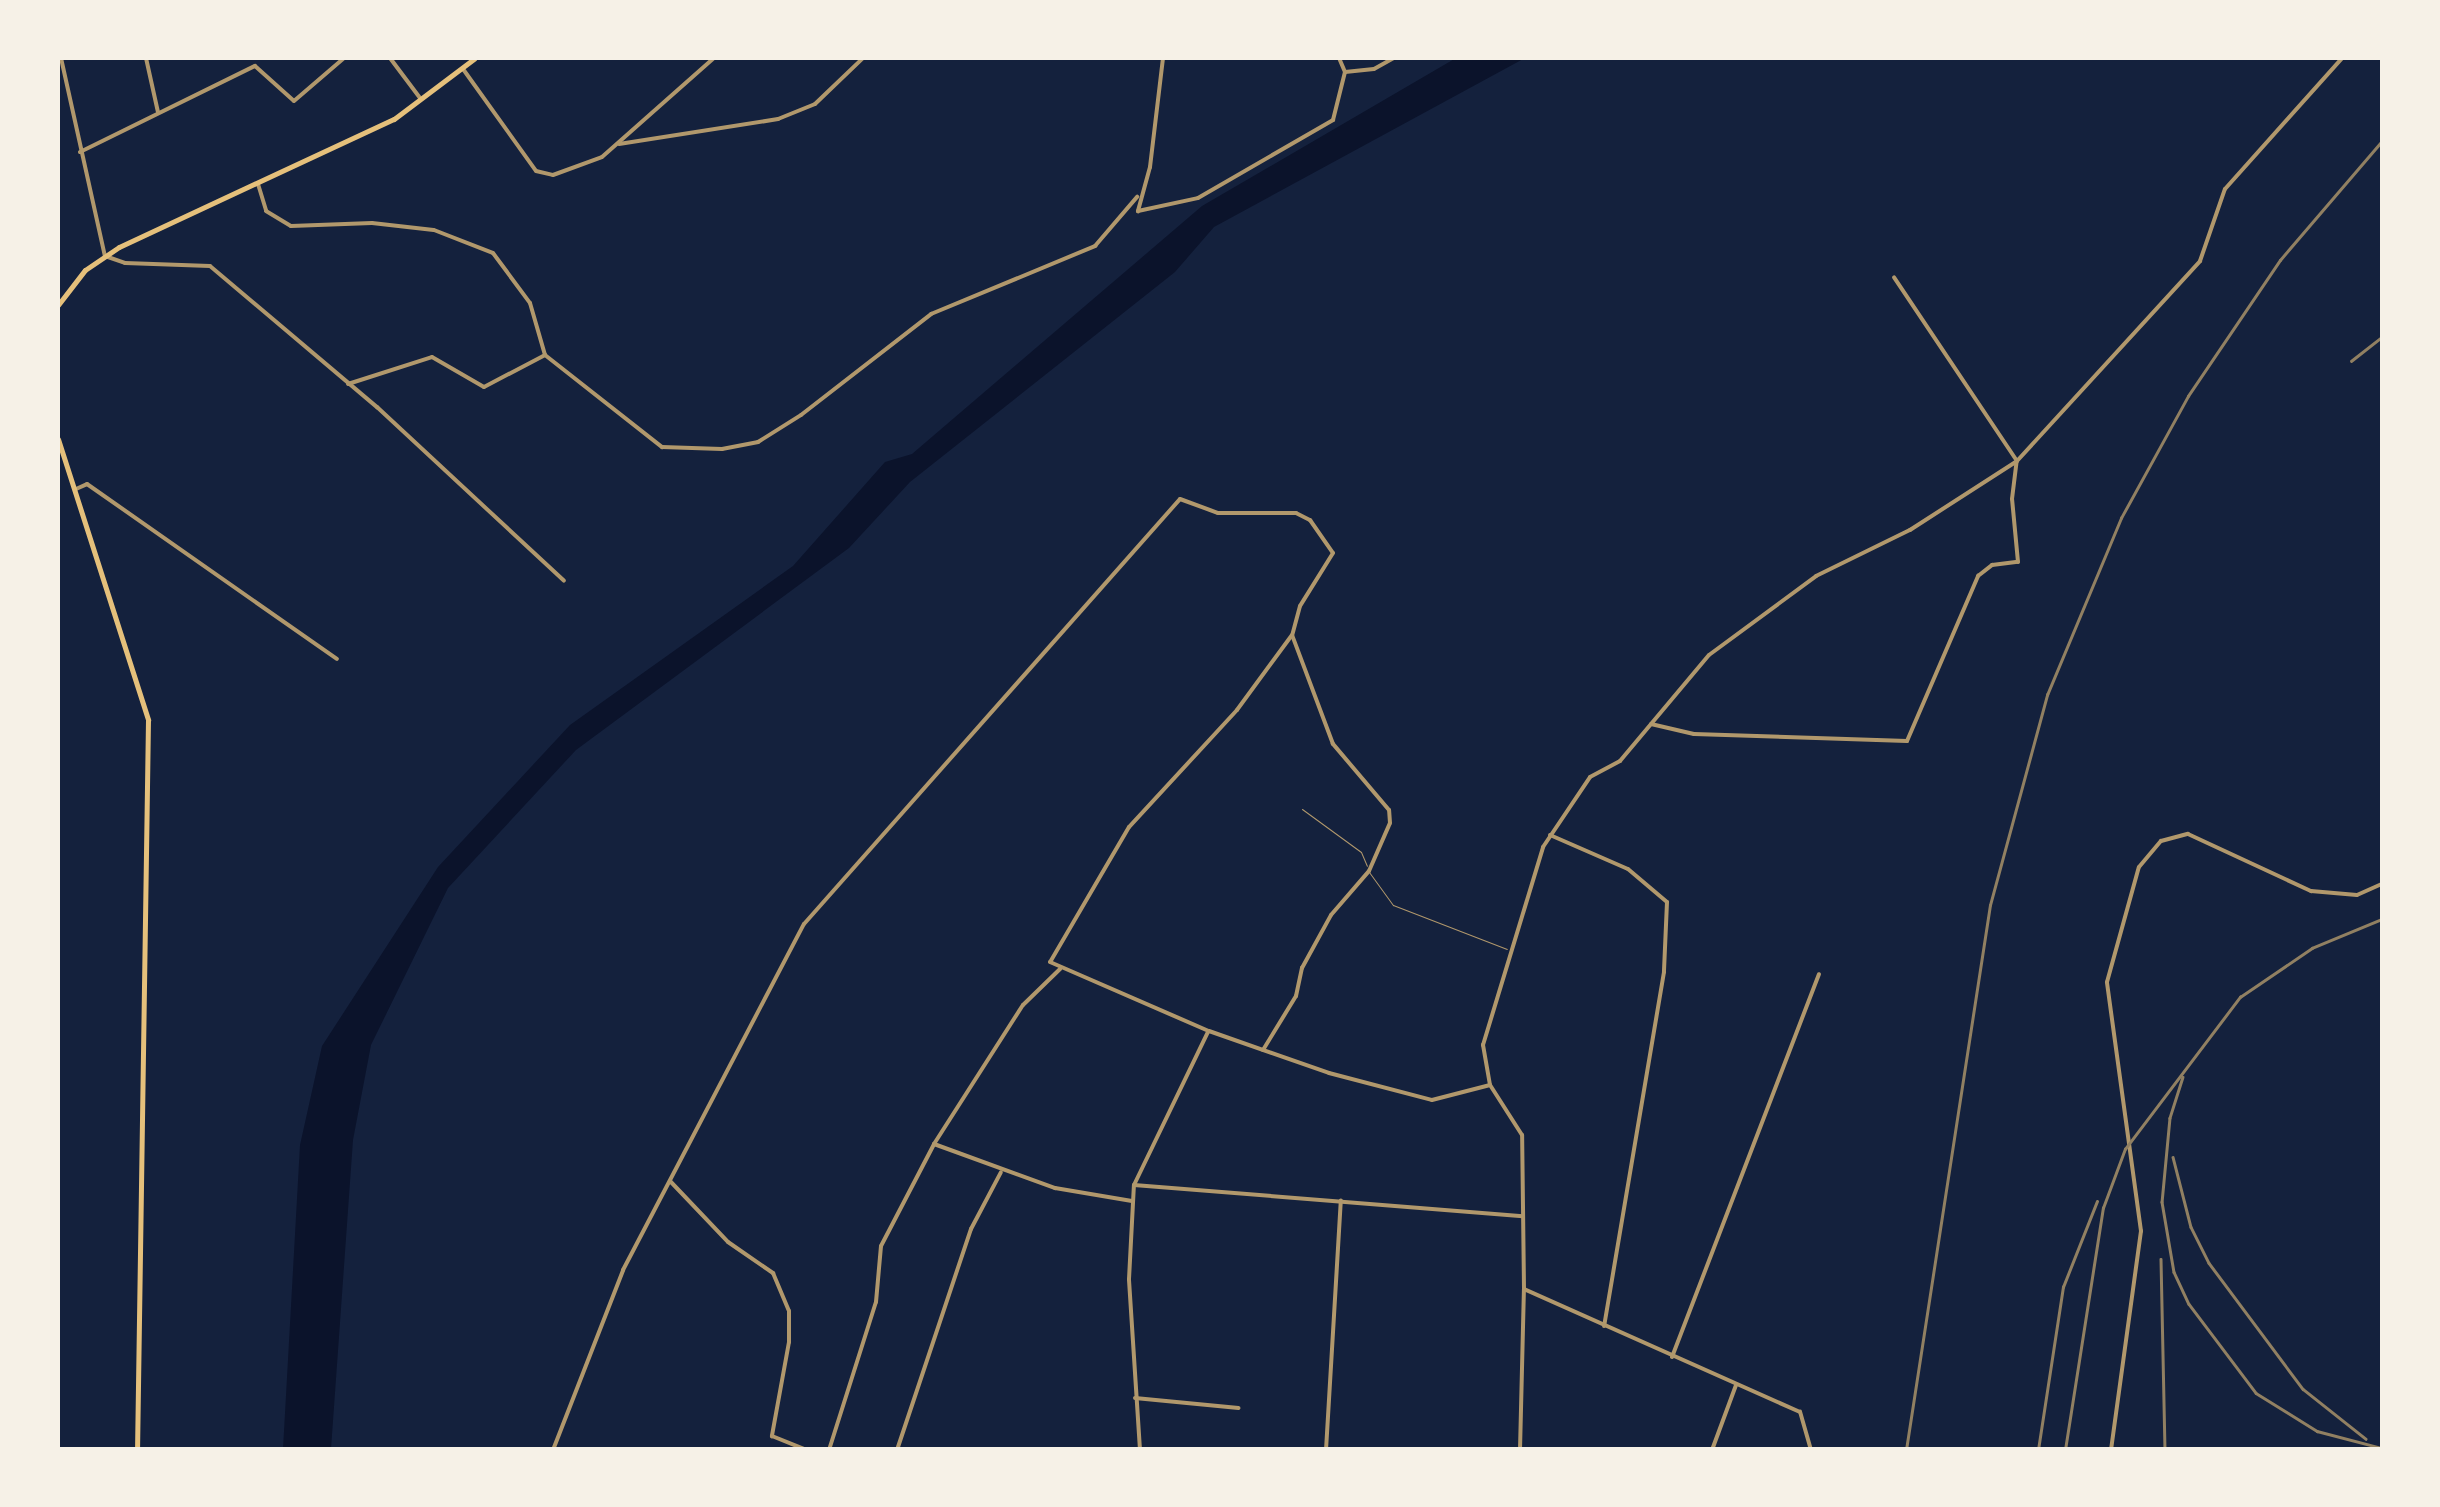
<!DOCTYPE html>
<style>
body{margin:0}
#map{position:relative;width:2440px;height:1507px;overflow:hidden;background:#14213d;font-family:"Noto Sans",sans-serif}
div>[style]{position:absolute}
.water>*{inset:0;background:#0b132b}
.service>*{height:1px;margin:-0.5px;padding:0 0.5px;transform-origin:0.5px;border-radius:0.5px;background:#b1986c}
.minor>*{height:4px;margin:-2px;padding:0 2px;transform-origin:2px;border-radius:2px;background:#b1986c}
.primary>*{height:5px;margin:-2.5px;padding:0 2.5px;transform-origin:2.5px;border-radius:2.5px;background:#e5c07b}
.rail>*{height:2.5px;margin:-1.25px;padding:0 1.25px;transform-origin:1.25px;border-radius:1.25px;background:#918062}
span{translate:-50% -50%;white-space:nowrap;text-align:center;line-height:1.15;-webkit-text-stroke:8px #f6f1e7;paint-order:stroke}
.frame{position:absolute;inset:0;border:60px solid #f6f1e7;pointer-events:none}
</style>
<div id="map">
<div class="water">
<i style="clip-path:polygon(1456px 58px,1525px 58px,1214px 227px,1175px 272px,910px 482px,849px 548px,576px 750px,448px 888px,371px 1045px,353px 1140px,331px 1449px,283px 1449px,300px 1145px,322px 1046px,438px 867px,570px 725px,793px 566px,885px 462px,912px 454px,1202px 206px)"></i>
</div>
<div class="service">
<i style="left:1302px;top:809px;width:73px;rotate:36.1deg"></i>
<i style="left:1361px;top:852px;width:15px;rotate:67deg"></i>
<i style="left:1369px;top:872px;width:41px;rotate:54deg"></i>
<i style="left:1393px;top:905px;width:122px;rotate:21.1deg"></i>
</div>
<div class="minor">
<i style="left:61px;top:58px;width:203px;rotate:77.5deg"></i>
<i style="left:105px;top:256px;width:21px;rotate:19deg"></i>
<i style="left:125px;top:263px;width:85px;rotate:2deg"></i>
<i style="left:210px;top:266px;width:219px;rotate:40.2deg"></i>
<i style="left:377px;top:407px;width:255px;rotate:42.9deg"></i>
<i style="left:146px;top:58px;width:55px;rotate:77.5deg"></i>
<i style="left:390px;top:58px;width:50px;rotate:53.1deg"></i>
<i style="left:985px;top:58px;width:24px"></i>
<i style="left:1163px;top:58px;width:110px;rotate:96.8deg"></i>
<i style="left:1150px;top:167px;width:46px;rotate:105.3deg"></i>
<i style="left:1138px;top:211px;width:61px;rotate:-12.2deg"></i>
<i style="left:1198px;top:198px;width:156px;rotate:-30deg"></i>
<i style="left:1333px;top:120px;width:49px;rotate:-76deg"></i>
<i style="left:1345px;top:72px;width:15px;rotate:-113deg"></i>
<i style="left:463px;top:69px;width:125px;rotate:54.4deg"></i>
<i style="left:536px;top:171px;width:17px;rotate:13deg"></i>
<i style="left:553px;top:175px;width:52px;rotate:-20.2deg"></i>
<i style="left:602px;top:157px;width:149px;rotate:-41.5deg"></i>
<i style="left:1345px;top:72px;width:29px;rotate:-6deg"></i>
<i style="left:1374px;top:69px;width:23px;rotate:-29deg"></i>
<i style="left:619px;top:144px;width:161px;rotate:-8.9deg"></i>
<i style="left:778px;top:119px;width:40px;rotate:-22deg"></i>
<i style="left:815px;top:104px;width:66px;rotate:-43.8deg"></i>
<i style="left:80px;top:152px;width:195px;rotate:-26.2deg"></i>
<i style="left:255px;top:66px;width:52px;rotate:41.9deg"></i>
<i style="left:294px;top:101px;width:66px;rotate:-40.7deg"></i>
<i style="left:258px;top:184px;width:28px;rotate:73deg"></i>
<i style="left:266px;top:211px;width:29px;rotate:31deg"></i>
<i style="left:291px;top:226px;width:81px;rotate:-2.1deg"></i>
<i style="left:372px;top:223px;width:62px;rotate:6.4deg"></i>
<i style="left:434px;top:230px;width:63px;rotate:21.3deg"></i>
<i style="left:493px;top:253px;width:62px;rotate:53.5deg"></i>
<i style="left:530px;top:303px;width:54px;rotate:73.9deg"></i>
<i style="left:545px;top:355px;width:149px;rotate:38.2deg"></i>
<i style="left:662px;top:447px;width:60px;rotate:1.9deg"></i>
<i style="left:722px;top:449px;width:37px;rotate:-11deg"></i>
<i style="left:758px;top:442px;width:51px;rotate:-32.1deg"></i>
<i style="left:801px;top:415px;width:165px;rotate:-37.8deg"></i>
<i style="left:931px;top:314px;width:178px;rotate:-22.5deg"></i>
<i style="left:1095px;top:246px;width:65px;rotate:-49.4deg"></i>
<i style="left:348px;top:384px;width:88px;rotate:-17.8deg"></i>
<i style="left:432px;top:357px;width:60px;rotate:30deg"></i>
<i style="left:484px;top:387px;width:69px;rotate:-27.7deg"></i>
<i style="left:76px;top:489px;width:12px;rotate:-24deg"></i>
<i style="left:87px;top:484px;width:305px;rotate:35deg"></i>
<i style="left:1651px;top:724px;width:44px;rotate:13.1deg"></i>
<i style="left:1694px;top:734px;width:213px;rotate:1.9deg"></i>
<i style="left:1907px;top:741px;width:180px;rotate:-66.7deg"></i>
<i style="left:1978px;top:576px;width:18px;rotate:-38deg"></i>
<i style="left:1992px;top:565px;width:26px;rotate:-7deg"></i>
<i style="left:2018px;top:562px;width:63px;rotate:-95.4deg"></i>
<i style="left:2012px;top:499px;width:38px;rotate:-83deg"></i>
<i style="left:2017px;top:461px;width:221px;rotate:-123.8deg"></i>
<i style="left:1550px;top:835px;width:85px;rotate:23.6deg"></i>
<i style="left:1628px;top:869px;width:51px;rotate:40.2deg"></i>
<i style="left:1667px;top:902px;width:70px;rotate:92.5deg"></i>
<i style="left:1664px;top:972px;width:359px;rotate:99.6deg"></i>
<i style="left:1263px;top:1050px;width:63px;rotate:-58.6deg"></i>
<i style="left:1296px;top:996px;width:29px;rotate:-78deg"></i>
<i style="left:1302px;top:968px;width:60px;rotate:-61.3deg"></i>
<i style="left:1331px;top:915px;width:58px;rotate:-49.2deg"></i>
<i style="left:1369px;top:871px;width:52px;rotate:-66.4deg"></i>
<i style="left:1390px;top:823px;width:13px;rotate:-94deg"></i>
<i style="left:1389px;top:810px;width:87px;rotate:-130.3deg"></i>
<i style="left:1333px;top:744px;width:116px;rotate:-110.6deg"></i>
<i style="left:934px;top:1144px;width:129px;rotate:20deg"></i>
<i style="left:1055px;top:1188px;width:78px;rotate:9.6deg"></i>
<i style="left:670px;top:1181px;width:84px;rotate:46.4deg"></i>
<i style="left:728px;top:1242px;width:55px;rotate:34.6deg"></i>
<i style="left:773px;top:1273px;width:41px;rotate:67.2deg"></i>
<i style="left:789px;top:1311px;width:31px;rotate:90deg"></i>
<i style="left:789px;top:1342px;width:96px;rotate:100.3deg"></i>
<i style="left:772px;top:1436px;width:37px;rotate:22deg"></i>
<i style="left:1134px;top:1185px;width:390px;rotate:4.6deg"></i>
<i style="left:1672px;top:1357px;width:410px;rotate:-69deg"></i>
<i style="left:1135px;top:1398px;width:104px;rotate:5.5deg"></i>
<i style="left:553px;top:1450px;width:193px;rotate:-68.7deg"></i>
<i style="left:623px;top:1270px;width:390px;rotate:-62.4deg"></i>
<i style="left:804px;top:924px;width:567px;rotate:-48.5deg"></i>
<i style="left:1180px;top:499px;width:40px;rotate:20.2deg"></i>
<i style="left:1218px;top:513px;width:78px"></i>
<i style="left:1296px;top:513px;width:16px;rotate:27deg"></i>
<i style="left:1310px;top:520px;width:40px;rotate:55.1deg"></i>
<i style="left:1333px;top:553px;width:62px;rotate:121.9deg"></i>
<i style="left:1300px;top:606px;width:30px;rotate:105deg"></i>
<i style="left:1292px;top:635px;width:93px;rotate:126.3deg"></i>
<i style="left:1237px;top:710px;width:159px;rotate:132.7deg"></i>
<i style="left:1129px;top:827px;width:156px;rotate:120.3deg"></i>
<i style="left:1050px;top:962px;width:173px;rotate:23.5deg"></i>
<i style="left:1209px;top:1031px;width:127px;rotate:19.3deg"></i>
<i style="left:1329px;top:1073px;width:106px;rotate:14.7deg"></i>
<i style="left:1432px;top:1100px;width:60px;rotate:-14.5deg"></i>
<i style="left:829px;top:1450px;width:155px;rotate:-72.4deg"></i>
<i style="left:876px;top:1302px;width:56px;rotate:-84.9deg"></i>
<i style="left:881px;top:1246px;width:115px;rotate:-62.5deg"></i>
<i style="left:934px;top:1144px;width:165px;rotate:-57.4deg"></i>
<i style="left:1023px;top:1005px;width:52px;rotate:-44.2deg"></i>
<i style="left:897px;top:1450px;width:233px;rotate:-71.5deg"></i>
<i style="left:971px;top:1229px;width:64px;rotate:-62.2deg"></i>
<i style="left:1140px;top:1450px;width:171px;rotate:-93.7deg"></i>
<i style="left:1129px;top:1279px;width:94px;rotate:-87deg"></i>
<i style="left:1134px;top:1185px;width:170px;rotate:-64.2deg"></i>
<i style="left:1326px;top:1450px;width:250px;rotate:-86.6deg"></i>
<i style="left:1520px;top:1450px;width:161px;rotate:-88.6deg"></i>
<i style="left:1712px;top:1450px;width:69px;rotate:-69.7deg"></i>
<i style="left:1811px;top:1450px;width:40px;rotate:-106deg"></i>
<i style="left:1800px;top:1412px;width:302px;rotate:-156deg"></i>
<i style="left:1524px;top:1289px;width:154px;rotate:-90.7deg"></i>
<i style="left:1522px;top:1135px;width:59px;rotate:-122.6deg"></i>
<i style="left:1490px;top:1085px;width:41px;rotate:-99.9deg"></i>
<i style="left:1483px;top:1045px;width:207px;rotate:-73.1deg"></i>
<i style="left:1543px;top:847px;width:84px;rotate:-56.1deg"></i>
<i style="left:1590px;top:777px;width:34px;rotate:-28deg"></i>
<i style="left:1620px;top:761px;width:138px;rotate:-50deg"></i>
<i style="left:1709px;top:655px;width:133px;rotate:-36.4deg"></i>
<i style="left:1816px;top:576px;width:105px;rotate:-26.1deg"></i>
<i style="left:1910px;top:530px;width:127px;rotate:-32.8deg"></i>
<i style="left:2017px;top:461px;width:271px;rotate:-47.5deg"></i>
<i style="left:2200px;top:261px;width:76px;rotate:-70.9deg"></i>
<i style="left:2225px;top:189px;width:176px;rotate:-48.2deg"></i>
<i style="left:2111px;top:1450px;width:221px;rotate:-82.2deg"></i>
<i style="left:2141px;top:1231px;width:251px;rotate:-97.8deg"></i>
<i style="left:2107px;top:982px;width:119px;rotate:-74.5deg"></i>
<i style="left:2139px;top:867px;width:34px;rotate:-50deg"></i>
<i style="left:2161px;top:841px;width:28px;rotate:-15deg"></i>
<i style="left:2188px;top:834px;width:136px;rotate:24.9deg"></i>
<i style="left:2311px;top:891px;width:46px;rotate:5deg"></i>
<i style="left:2357px;top:895px;width:27px;rotate:-24deg"></i>
</div>
<div class="primary">
<i style="left:58px;top:305px;width:44px;rotate:-52.4deg"></i>
<i style="left:85px;top:270px;width:41px;rotate:-34.1deg"></i>
<i style="left:119px;top:247px;width:303px;rotate:-25deg"></i>
<i style="left:394px;top:119px;width:101px;rotate:-37deg"></i>
<i style="left:58px;top:439px;width:295px;rotate:72.2deg"></i>
<i style="left:148px;top:720px;width:730px;rotate:90.86deg"></i>
</div>
<div class="rail">
<i style="left:2351px;top:361px;width:39px;rotate:-38deg"></i>
<i style="left:2183px;top:1077px;width:43px;rotate:107.6deg"></i>
<i style="left:2170px;top:1118px;width:84px;rotate:95.4deg"></i>
<i style="left:2162px;top:1202px;width:71px;rotate:80.3deg"></i>
<i style="left:2174px;top:1272px;width:35px;rotate:65deg"></i>
<i style="left:2189px;top:1304px;width:111px;rotate:53deg"></i>
<i style="left:2256px;top:1393px;width:72px;rotate:31.9deg"></i>
<i style="left:2317px;top:1431px;width:67px;rotate:14.7deg"></i>
<i style="left:2173px;top:1157px;width:72px;rotate:75.6deg"></i>
<i style="left:2191px;top:1227px;width:40px;rotate:63.4deg"></i>
<i style="left:2209px;top:1263px;width:157px;rotate:53.3deg"></i>
<i style="left:2303px;top:1389px;width:80px;rotate:38.4deg"></i>
<i style="left:2161px;top:1259px;width:191px;rotate:88.8deg"></i>
<i style="left:1906px;top:1450px;width:551px;rotate:-81.24deg"></i>
<i style="left:1990px;top:905px;width:218px;rotate:-74.8deg"></i>
<i style="left:2047px;top:695px;width:192px;rotate:-67.3deg"></i>
<i style="left:2121px;top:518px;width:139px;rotate:-61.2deg"></i>
<i style="left:2188px;top:396px;width:164px;rotate:-55.9deg"></i>
<i style="left:2280px;top:260px;width:157px;rotate:-49.4deg"></i>
<i style="left:2038px;top:1450px;width:165px;rotate:-81.3deg"></i>
<i style="left:2063px;top:1287px;width:92px;rotate:-68.4deg"></i>
<i style="left:2065px;top:1450px;width:245px;rotate:-81.1deg"></i>
<i style="left:2103px;top:1208px;width:63px;rotate:-69.6deg"></i>
<i style="left:2125px;top:1149px;width:191px;rotate:-52.9deg"></i>
<i style="left:2240px;top:997px;width:87px;rotate:-34.2deg"></i>
<i style="left:2312px;top:948px;width:76px;rotate:-22.5deg"></i>
</div>
<div class="frame"></div>
</div>
